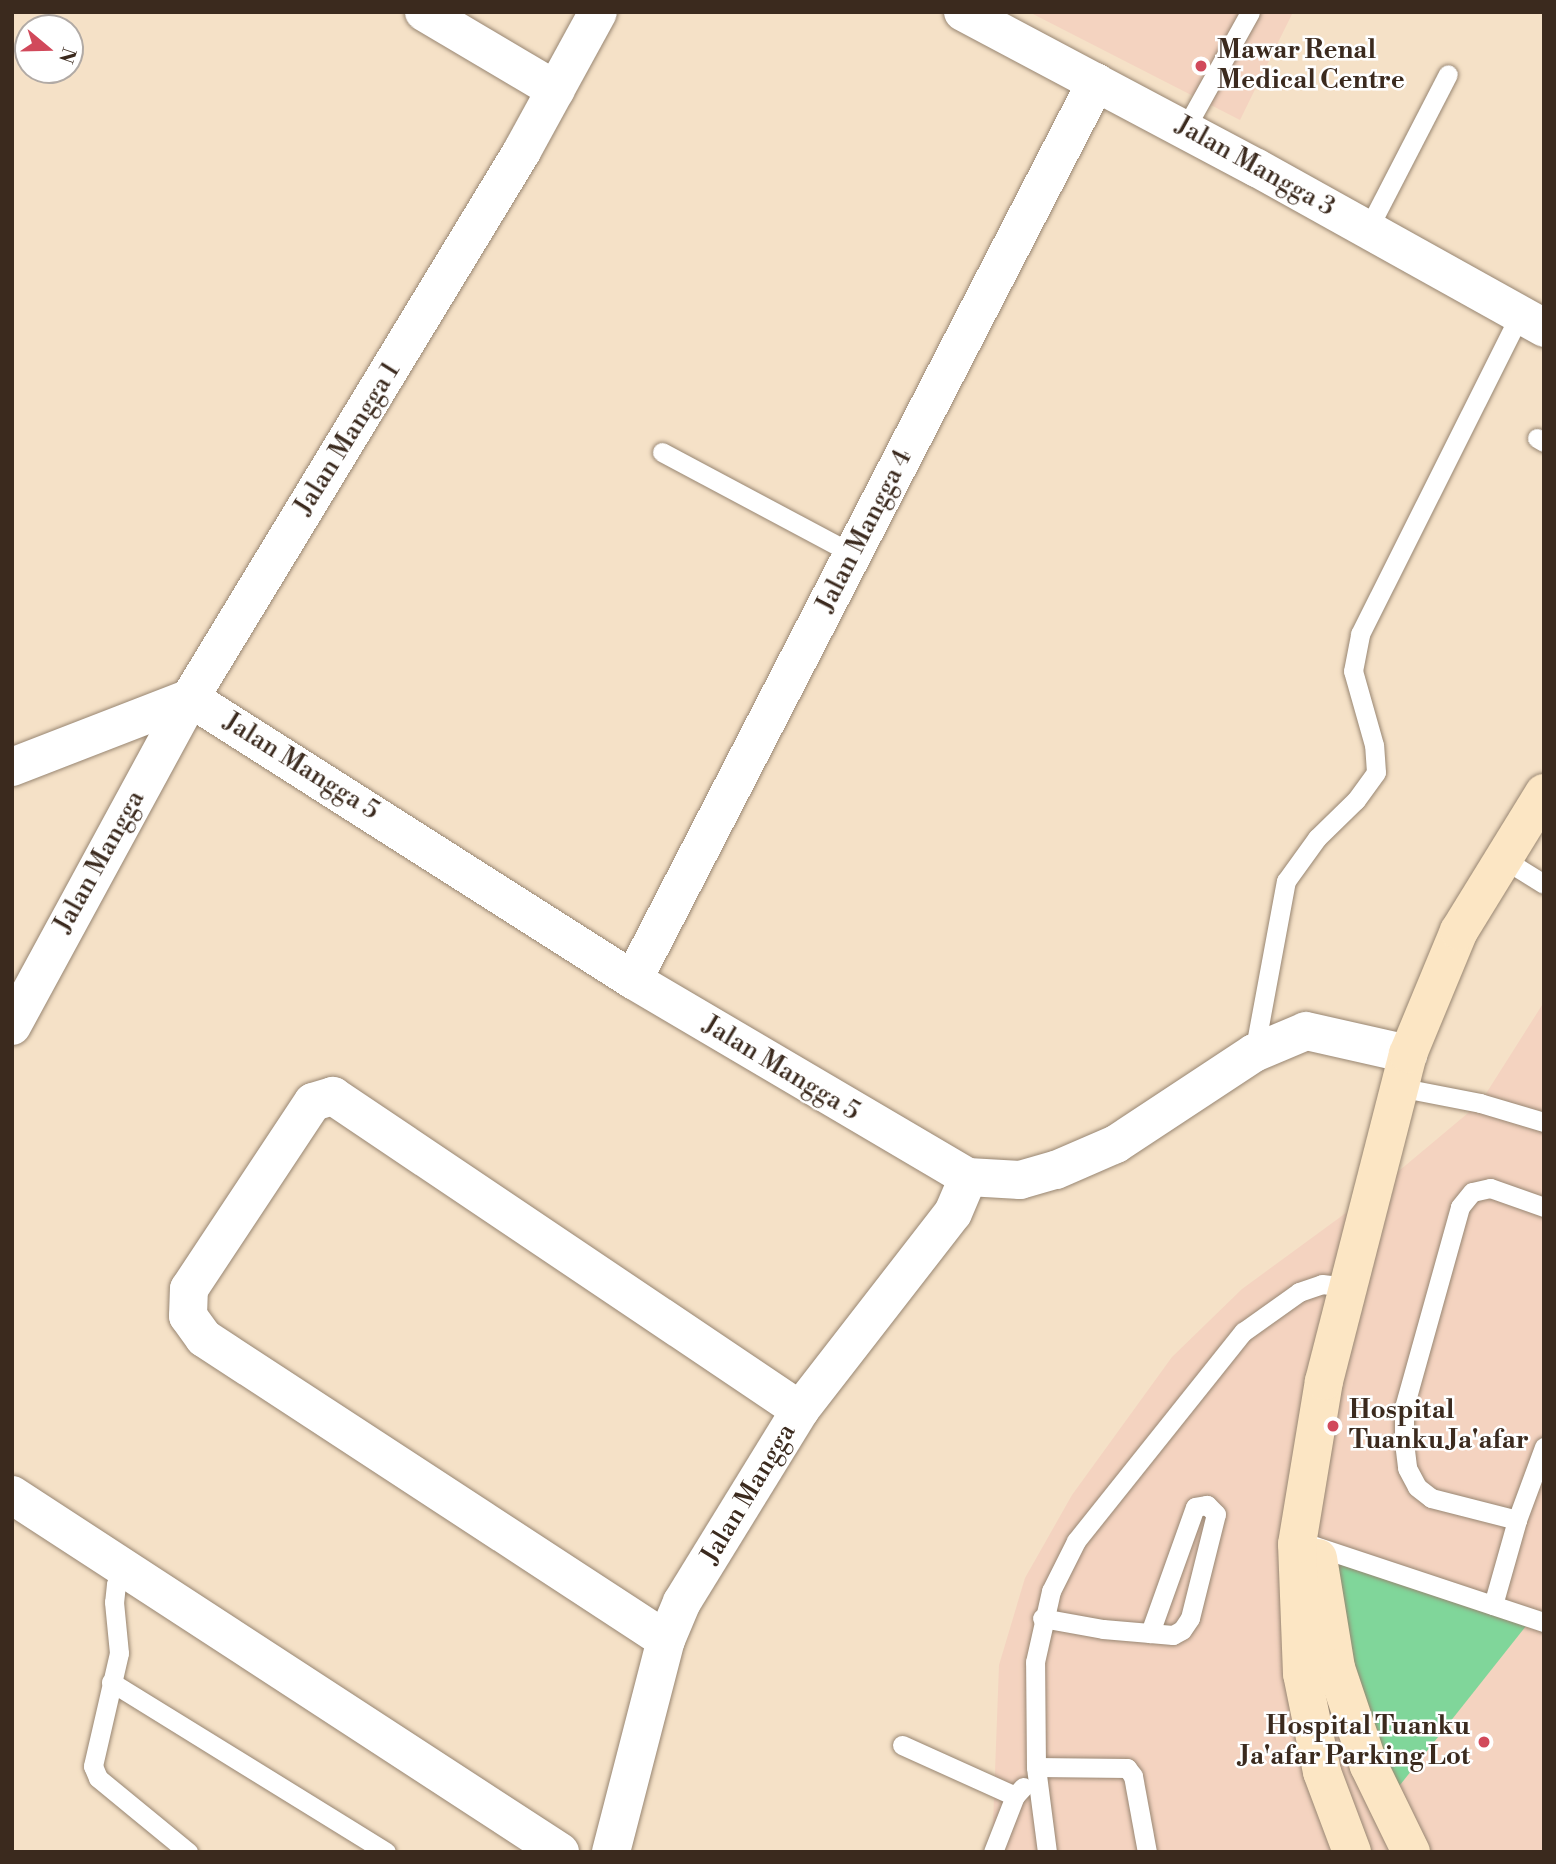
<!DOCTYPE html>
<style>
body{margin:0}
#map{position:relative;width:1556px;height:1864px;overflow:hidden;background:#f5e1c7;font-family:"Libre Bodoni",serif}
div>[style]{position:absolute}
.built>*{inset:0;background:#f4d3c0}
.green>*{inset:0;background:#80d69a}
.roads{filter:drop-shadow(0 0 2px #988672) drop-shadow(0 0 2px #988672)}
.lane>*{height:19px;margin:-9.5px;padding:0 9.5px;transform-origin:9.5px;border-radius:9.5px;background:#fff}
.street>*{height:38px;margin:-19px;padding:0 19px;transform-origin:19px;border-radius:19px;background:#fff}
.secondary>*{height:38px;margin:-19px;padding:0 19px;transform-origin:19px;border-radius:19px;background:#fce6c4}
.dots>*{width:19px;height:19px;translate:-50% -50%;box-sizing:border-box;border:4px solid #fff;border-radius:50%}
span{translate:-50% -50%;white-space:nowrap;text-align:center;line-height:1.15;-webkit-text-stroke:5px #fff;paint-order:stroke}
.poi-label{font-size:26px;color:#3b2a1e;font-weight:700}
.left{translate:0 -50%;text-align:left}
.right{translate:-100% -50%;text-align:right}
.street-label{font-size:26px;color:#3b2a1e}
.frame{position:absolute;inset:0;border:14px solid #3b2a1e;pointer-events:none}
.north{position:absolute;left:14px;top:14px;width:70px;height:70px;box-sizing:border-box;background:#fff;border:2px solid #b1aaa5;border-radius:50%;rotate:109deg;font-size:19px;font-weight:700;line-height:28px;text-align:center;color:#3b2a1e}
.north::after{content:'';display:block;margin:auto;width:24px;height:32px;background:#d1495b;clip-path:polygon(50% 0,100% 100%,50% 72%,0 100%)}
</style>
<div id="map">
<div class="built">
<i style="clip-path:polygon(1029px 12px,1293px 12px,1240px 120px)"></i>
<i style="clip-path:polygon(1544px 1002px,1544px 1852px,992px 1852px,999px 1665px,1025px 1578px,1072px 1495px,1172px 1357px,1242px 1289px,1369px 1196px,1480px 1103px)"></i>
</div>
<div class="green">
<i style="clip-path:polygon(1318px 1548px,1530px 1621px,1381px 1809px)"></i>
</div>
<div class="roads">
<div class="lane">
<i style="left:1185px;top:129px;width:134px;rotate:-60.9deg"></i>
<i style="left:1368px;top:229px;width:174px;rotate:-62.7deg"></i>
<i style="left:1537px;top:438px;width:8px;rotate:30deg"></i>
<i style="left:662px;top:452px;width:217px;rotate:28.1deg"></i>
<i style="left:1502px;top:858px;width:49px;rotate:31.8deg"></i>
<i style="left:1254px;top:1053px;width:175px;rotate:-79.5deg"></i>
<i style="left:1286px;top:881px;width:53px;rotate:-54.2deg"></i>
<i style="left:1317px;top:838px;width:54px;rotate:-44.3deg"></i>
<i style="left:1356px;top:800px;width:34px;rotate:-54deg"></i>
<i style="left:1376px;top:772px;width:27px;rotate:-94deg"></i>
<i style="left:1374px;top:745px;width:77px;rotate:-105.8deg"></i>
<i style="left:1353px;top:671px;width:38px;rotate:-79deg"></i>
<i style="left:1360px;top:634px;width:357px;rotate:-63.4deg"></i>
<i style="left:1398px;top:1087px;width:84px;rotate:11deg"></i>
<i style="left:1480px;top:1103px;width:67px;rotate:16.5deg"></i>
<i style="left:1544px;top:1207px;width:57px;rotate:-160.6deg"></i>
<i style="left:1490px;top:1188px;width:18px;rotate:167deg"></i>
<i style="left:1472px;top:1192px;width:19px;rotate:129deg"></i>
<i style="left:1460px;top:1207px;width:208px;rotate:105.6deg"></i>
<i style="left:1404px;top:1407px;width:35px;rotate:90deg"></i>
<i style="left:1404px;top:1442px;width:26px;rotate:83deg"></i>
<i style="left:1407px;top:1468px;width:21px;rotate:62deg"></i>
<i style="left:1417px;top:1487px;width:18px;rotate:38deg"></i>
<i style="left:1431px;top:1498px;width:89px;rotate:14.3deg"></i>
<i style="left:1517px;top:1520px;width:78px;rotate:-69.7deg"></i>
<i style="left:1312px;top:1545px;width:244px;rotate:18.4deg"></i>
<i style="left:125px;top:1569px;width:17px;rotate:121deg"></i>
<i style="left:116px;top:1584px;width:18px;rotate:96deg"></i>
<i style="left:114px;top:1602px;width:51px;rotate:84.4deg"></i>
<i style="left:119px;top:1653px;width:116px;rotate:103deg"></i>
<i style="left:93px;top:1766px;width:13px;rotate:67deg"></i>
<i style="left:98px;top:1778px;width:117px;rotate:39.4deg"></i>
<i style="left:1493px;top:1605px;width:88px;rotate:-74.2deg"></i>
<i style="left:1042px;top:1618px;width:62px;rotate:10.2deg"></i>
<i style="left:1103px;top:1629px;width:70px;rotate:4.9deg"></i>
<i style="left:1173px;top:1635px;width:10px;rotate:-29deg"></i>
<i style="left:1182px;top:1630px;width:14px;rotate:-56deg"></i>
<i style="left:1190px;top:1618px;width:107px;rotate:-76deg"></i>
<i style="left:1216px;top:1514px;width:13px;rotate:-135deg"></i>
<i style="left:1207px;top:1505px;width:12px;rotate:171deg"></i>
<i style="left:1195px;top:1507px;width:134px;rotate:109.7deg"></i>
<i style="left:111px;top:1682px;width:323px;rotate:31.7deg"></i>
<i style="left:902px;top:1745px;width:124px;rotate:24.3deg"></i>
<i style="left:1036px;top:1767px;width:91px;rotate:0.6deg"></i>
<i style="left:1127px;top:1768px;width:10px;rotate:53deg"></i>
<i style="left:1133px;top:1776px;width:77px;rotate:79.6deg"></i>
<i style="left:993px;top:1852px;width:60px;rotate:-68.6deg"></i>
<i style="left:1015px;top:1796px;width:12px;rotate:-48deg"></i>
<i style="left:1047px;top:1852px;width:86px;rotate:-97.4deg"></i>
<i style="left:1036px;top:1767px;width:105px;rotate:-90.5deg"></i>
<i style="left:1035px;top:1662px;width:73px;rotate:-77.3deg"></i>
<i style="left:1051px;top:1591px;width:56px;rotate:-63.4deg"></i>
<i style="left:1076px;top:1541px;width:268px;rotate:-51.4deg"></i>
<i style="left:1243px;top:1332px;width:69px;rotate:-35.5deg"></i>
<i style="left:1299px;top:1292px;width:24px;rotate:-19deg"></i>
<i style="left:1322px;top:1284px;width:23px;rotate:7deg"></i>
</div>
<div class="street">
<i style="left:424px;top:12px;width:153px;rotate:30.6deg"></i>
<i style="left:963px;top:12px;width:333px;rotate:28deg"></i>
<i style="left:1257px;top:168px;width:329px;rotate:29.1deg"></i>
<i style="left:190px;top:698px;width:525px;rotate:32.48deg"></i>
<i style="left:633px;top:980px;width:389px;rotate:30.5deg"></i>
<i style="left:968px;top:1177px;width:52px;rotate:3.3deg"></i>
<i style="left:1020px;top:1180px;width:37px;rotate:-16deg"></i>
<i style="left:1056px;top:1170px;width:65px;rotate:-23.4deg"></i>
<i style="left:1116px;top:1144px;width:165px;rotate:-33.4deg"></i>
<i style="left:1254px;top:1053px;width:56px;rotate:-22.9deg"></i>
<i style="left:1306px;top:1031px;width:105px;rotate:12.7deg"></i>
<i style="left:12px;top:767px;width:191px;rotate:-21.2deg"></i>
<i style="left:633px;top:980px;width:1010px;rotate:-62.72deg"></i>
<i style="left:12px;top:1026px;width:373px;rotate:-61.5deg"></i>
<i style="left:190px;top:698px;width:640px;rotate:-58.74deg"></i>
<i style="left:522px;top:151px;width:158px;rotate:-61.3deg"></i>
<i style="left:12px;top:1495px;width:654px;rotate:33.08deg"></i>
<i style="left:666px;top:1640px;width:552px;rotate:-146.83deg"></i>
<i style="left:204px;top:1338px;width:27px;rotate:-126deg"></i>
<i style="left:188px;top:1316px;width:27px;rotate:-88deg"></i>
<i style="left:189px;top:1289px;width:224px;rotate:-56.5deg"></i>
<i style="left:313px;top:1102px;width:21px;rotate:-17deg"></i>
<i style="left:333px;top:1096px;width:563px;rotate:33.92deg"></i>
<i style="left:611px;top:1852px;width:219px;rotate:-75.5deg"></i>
<i style="left:666px;top:1640px;width:41px;rotate:-67.2deg"></i>
<i style="left:682px;top:1602px;width:225px;rotate:-58.4deg"></i>
<i style="left:800px;top:1410px;width:249px;rotate:-52.2deg"></i>
<i style="left:953px;top:1213px;width:39px;rotate:-67deg"></i>
</div>
<div class="secondary">
<i style="left:1318px;top:1558px;width:111px;rotate:80.7deg"></i>
<i style="left:1336px;top:1668px;width:103px;rotate:71.4deg"></i>
<i style="left:1369px;top:1766px;width:96px;rotate:64deg"></i>
<i style="left:1352px;top:1852px;width:85px;rotate:-110.6deg"></i>
<i style="left:1322px;top:1772px;width:100px;rotate:-101.5deg"></i>
<i style="left:1302px;top:1674px;width:130px;rotate:-92.2deg"></i>
<i style="left:1297px;top:1544px;width:165px;rotate:-80.6deg"></i>
<i style="left:1324px;top:1381px;width:338px;rotate:-75.6deg"></i>
<i style="left:1408px;top:1054px;width:133px;rotate:-67.5deg"></i>
<i style="left:1459px;top:931px;width:162px;rotate:-58.4deg"></i>
</div>
</div>
<div class="dots">
<i style="left:1201px;top:66px;background:#d1495b"></i>
<i style="left:1333px;top:1426px;background:#d1495b"></i>
<i style="left:1484px;top:1742px;background:#d1495b"></i>
</div>
<div class="poi-label">
<span class="left" style="left:1217px;top:66px">Mawar Renal<br>Medical Centre</span>
<span class="left" style="left:1349px;top:1426px">Hospital<br>Tuanku Ja'afar</span>
<span class="right" style="left:1470px;top:1742px">Hospital Tuanku<br>Ja'afar Parking Lot</span>
</div>
<div class="street-label">
<span style="left:1255px;top:167px;rotate:29deg">Jalan Mangga 3</span>
<span style="left:348px;top:439px;rotate:-58deg">Jalan Mangga 1</span>
<span style="left:865px;top:531px;rotate:-63deg">Jalan Mangga 4</span>
<span style="left:301px;top:767px;rotate:32deg">Jalan Mangga 5</span>
<span style="left:100px;top:862px;rotate:-61deg">Jalan Mangga</span>
<span style="left:781px;top:1069px;rotate:31deg">Jalan Mangga 5</span>
<span style="left:749px;top:1494px;rotate:-59deg">Jalan Mangga</span>
</div>
<div class="frame"></div>
<div class="north">N</div>
</div>
